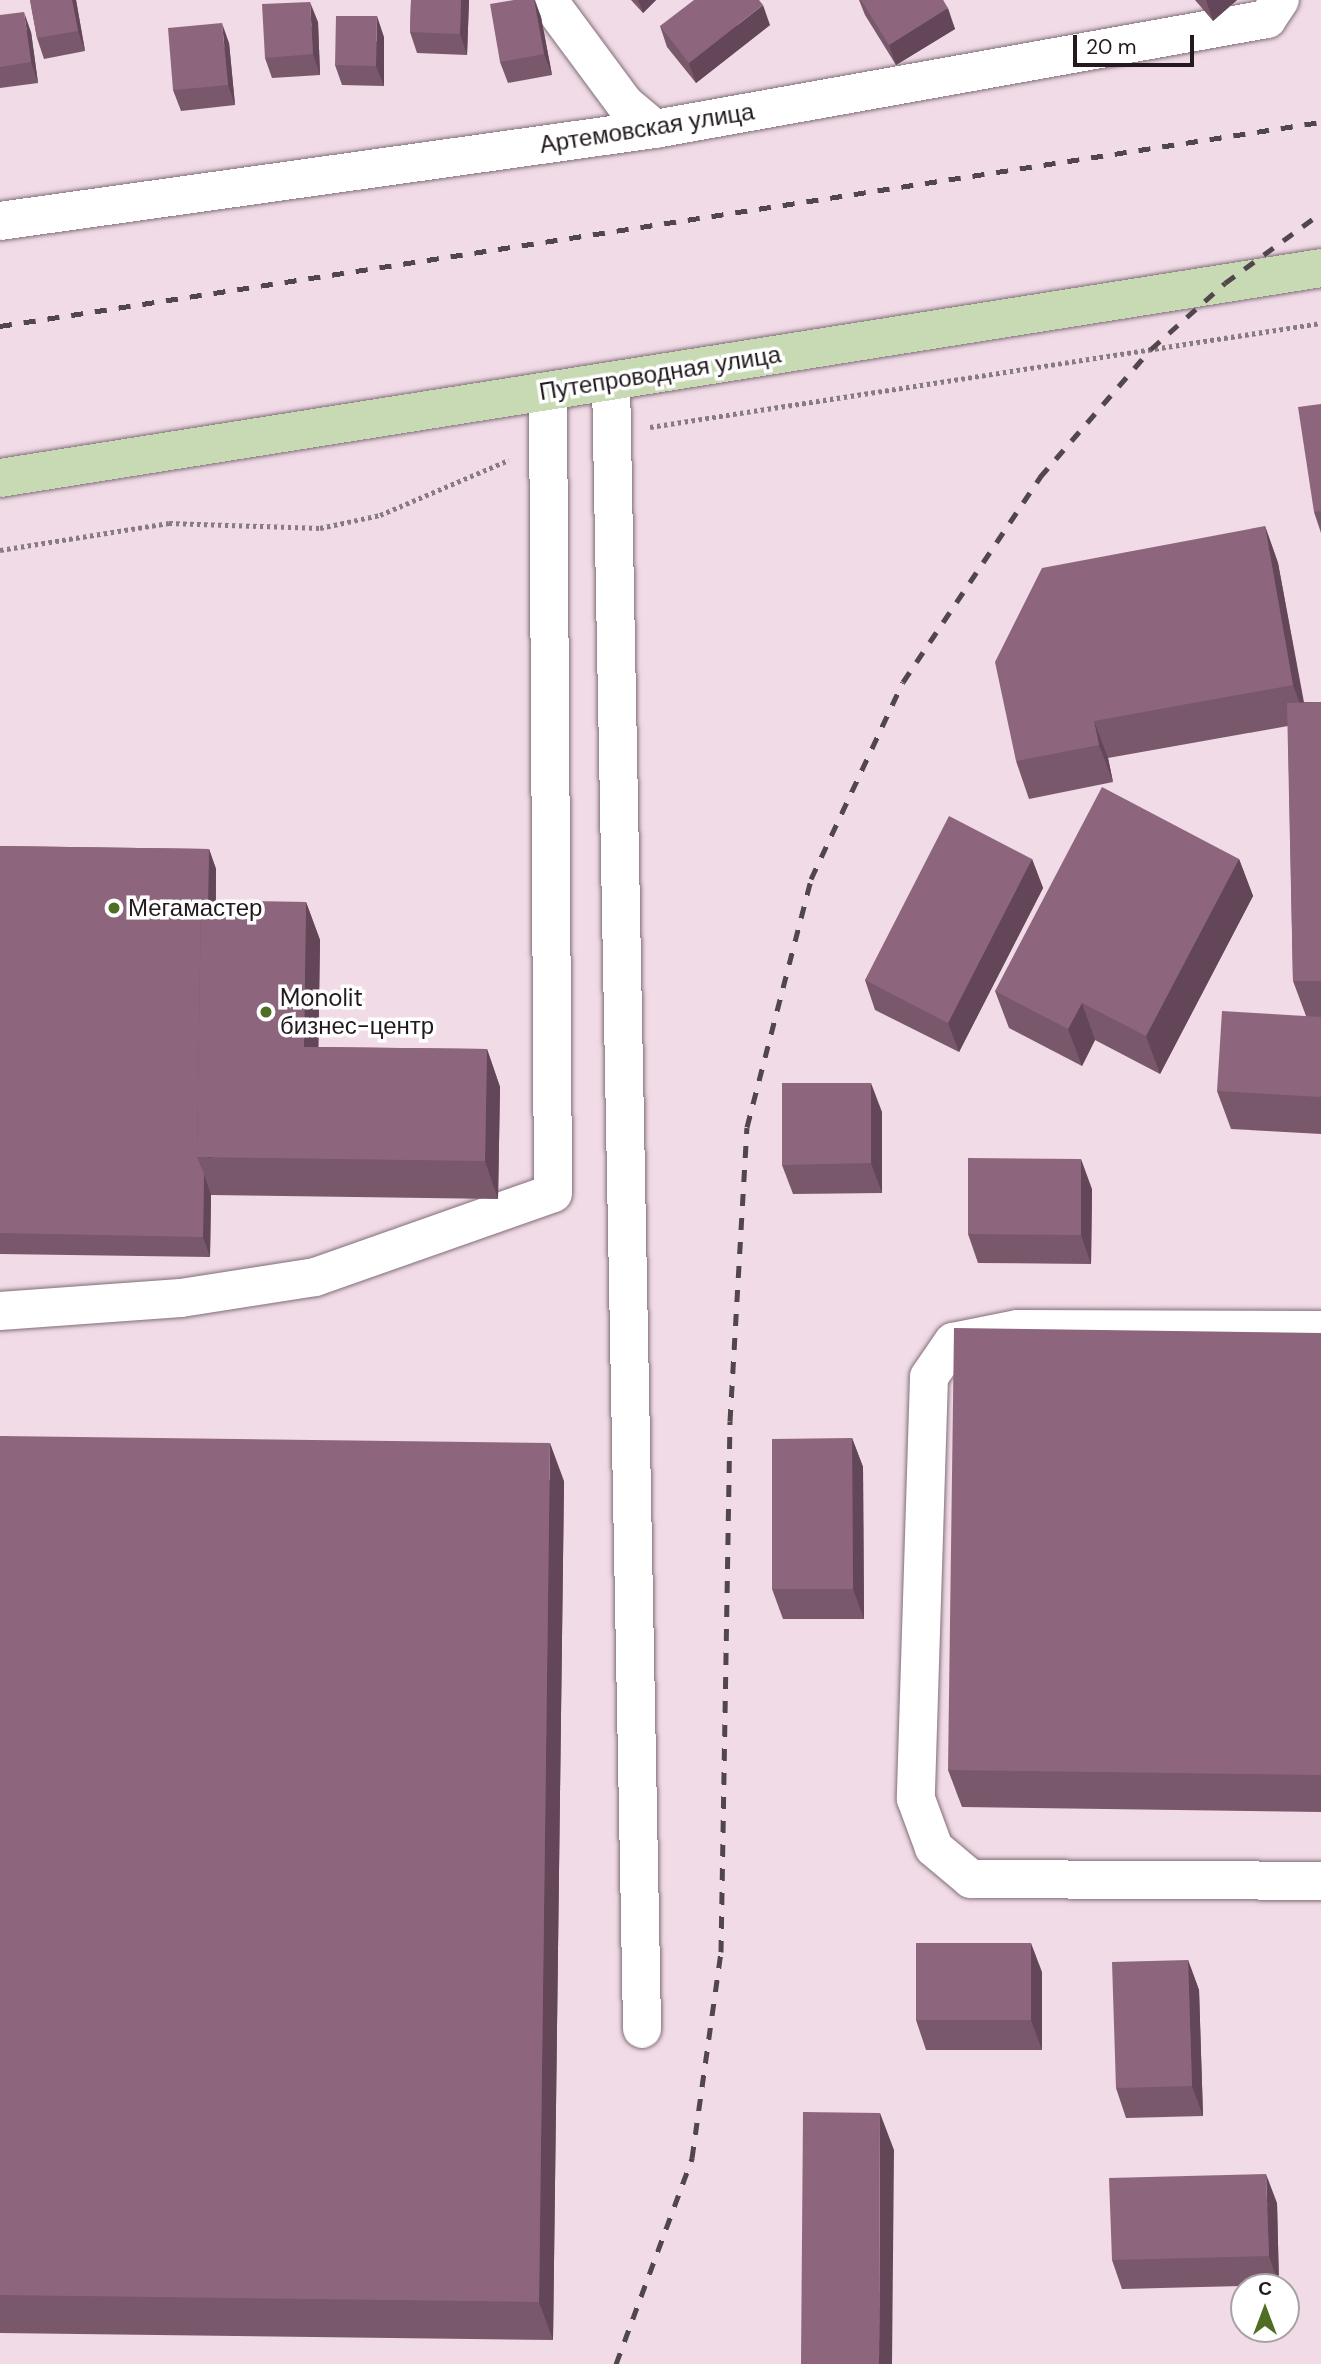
<!DOCTYPE html>
<meta charset="utf-8">
<style>
body{margin:0}
#map{position:relative;width:1321px;height:2364px;overflow:hidden;background:#f0dbe6;font-family:"DM Sans",sans-serif}
div>[style]{position:absolute}
.path>*{height:4.5px;margin-top:-2.25px;transform-origin:0;background:repeating-linear-gradient(90deg,#897b82 0 3.5px,transparent 0 7px)}
.roads{filter:drop-shadow(0 0 2px #816e78) drop-shadow(0 0 2px #816e78)}
.minor>*{height:38px;margin:-19px;padding:0 19px;transform-origin:19px;border-radius:19px;background:#fff}
.major>*{height:38px;margin:-19px;padding:0 19px;transform-origin:19px;border-radius:19px;background:#c8dab3}
.rail>*{height:5px;margin-top:-2.5px;transform-origin:0;background:repeating-linear-gradient(90deg,#51464b 0 12px,transparent 0 24px)}
.wall>*{inset:0;background:#79586c}
.shaded-wall>*{inset:0;background:#634758}
.building>*{inset:0;background:#8d667d}
.dots>*{width:19px;height:19px;translate:-50% -50%;box-sizing:border-box;border:4px solid #fff;border-radius:50%}
span{translate:-50% -50%;white-space:nowrap;text-align:center;line-height:1.15;-webkit-text-stroke:7px #fff;paint-order:stroke}
.street-label{font-size:24px;color:#221a1e}
.poi-label{font-size:24px;color:#221a1e}
.left{translate:0 -50%;text-align:left}
.north{position:absolute;left:1230px;top:2273px;width:70px;height:70px;box-sizing:border-box;background:#fff;border:2px solid #a7a3a5;border-radius:50%;rotate:0deg;font-size:19px;font-weight:700;line-height:28px;text-align:center;color:#221a1e}
.north::after{content:'';display:block;margin:auto;width:24px;height:32px;background:#4f6e23;clip-path:polygon(50% 0,100% 100%,50% 72%,0 100%)}
.scale{position:absolute;left:1073px;top:35px;width:121px;height:32px;box-sizing:border-box;border:4px solid #221a1e;border-top:0;padding-left:9px;font-size:21px;line-height:24px;white-space:nowrap;color:#221a1e;-webkit-text-stroke:5px #fff;paint-order:stroke}
</style>
<div id="map">
<div class="path">
<i style="left:650px;top:427px;width:679px;rotate:-8.81deg"></i>
<i style="left:0;top:550px;width:171px;rotate:-9.1deg"></i>
<i style="left:169px;top:523px;width:151px;rotate:1.9deg"></i>
<i style="left:320px;top:528px;width:61px;rotate:-12.2deg"></i>
<i style="left:380px;top:515px;width:140px;rotate:-23.1deg"></i>
</div>
<div class="roads">
<div class="minor">
<i style="left:548px;top:0;width:129px;rotate:53.5deg"></i>
<i style="left:625px;top:104px;width:39px;rotate:40deg"></i>
<i style="left:0;top:221px;width:661px;rotate:-8deg"></i>
<i style="left:655px;top:129px;width:622px;rotate:-10.19deg"></i>
<i style="left:1267px;top:19px;width:23px;rotate:-56deg"></i>
<i style="left:611px;top:381px;width:1648px;rotate:88.92deg"></i>
<i style="left:0;top:1311px;width:181px;rotate:-4.1deg"></i>
<i style="left:181px;top:1298px;width:136px;rotate:-8.9deg"></i>
<i style="left:315px;top:1277px;width:252px;rotate:-19.4deg"></i>
<i style="left:553px;top:1193px;width:802px;rotate:-90.36deg"></i>
<i style="left:1321px;top:1330px;width:303px;rotate:-179.8deg"></i>
<i style="left:1018px;top:1329px;width:66px;rotate:168.7deg"></i>
<i style="left:953px;top:1342px;width:42px;rotate:124.4deg"></i>
<i style="left:929px;top:1377px;width:422px;rotate:91.8deg"></i>
<i style="left:916px;top:1799px;width:52px;rotate:69.8deg"></i>
<i style="left:934px;top:1848px;width:48px;rotate:40deg"></i>
<i style="left:971px;top:1879px;width:350px;rotate:0.3deg"></i>
</div>
<div class="major">
<i style="left:0;top:478px;width:1338px;rotate:-9.03deg"></i>
</div>
</div>
<div class="rail">
<i style="left:0;top:326px;width:1337px;rotate:-8.78deg"></i>
<i style="left:616px;top:2364px;width:220px;rotate:-69.7deg"></i>
<i style="left:692px;top:2158px;width:208px;rotate:-82deg"></i>
<i style="left:721px;top:1952px;width:531px;rotate:-89.03deg"></i>
<i style="left:730px;top:1421px;width:294px;rotate:-86.7deg"></i>
<i style="left:747px;top:1127px;width:256px;rotate:-75.5deg"></i>
<i style="left:811px;top:879px;width:217px;rotate:-65deg"></i>
<i style="left:903px;top:682px;width:247px;rotate:-56.2deg"></i>
<i style="left:1040px;top:477px;width:169px;rotate:-49.1deg"></i>
<i style="left:1151px;top:349px;width:99px;rotate:-41.7deg"></i>
<i style="left:1225px;top:283px;width:119px;rotate:-36.1deg"></i>
</div>
<div class="wall">
<i style="clip-path:polygon(30px 0,76px 0,85px 51px,44px 59px,37px 38px)"></i>
<i style="clip-path:polygon(411px 0,469px 0,467px 55px,417px 53px,410px 32px)"></i>
<i style="clip-path:polygon(514px 0,535px 0,541px 17px,552px 75px,508px 83px,500px 62px)"></i>
<i style="clip-path:polygon(631px 0,656px 0,643px 13px)"></i>
<i style="clip-path:polygon(859px 0,943px 0,955px 29px,896px 65px,865px 15px)"></i>
<i style="clip-path:polygon(1195px 0,1237px 0,1213px 21px)"></i>
<i style="clip-path:polygon(0 15px,31px 32px,38px 83px,0 88px)"></i>
<i style="clip-path:polygon(318px 22px,320px 75px,272px 78px,265px 58px)"></i>
<i style="clip-path:polygon(770px 25px,696px 83px,667px 47px,660px 26px)"></i>
<i style="clip-path:polygon(384px 37px,384px 86px,342px 85px,335px 65px)"></i>
<i style="clip-path:polygon(229px 43px,235px 105px,181px 111px,173px 90px)"></i>
<i style="clip-path:polygon(1321px 404px,1321px 533px,1314px 512px)"></i>
<i style="clip-path:polygon(1265px 526px,1278px 563px,1304px 702px,1321px 702px,1321px 1134px,1231px 1129px,1217px 1091px,1306px 1016px,1293px 981px,1288px 726px,1108px 758px,1113px 782px,1029px 799px,1016px 761px)"></i>
<i style="clip-path:polygon(0 846px,209px 849px,216px 869px,216px 901px,306px 902px,320px 940px,318px 1047px,487px 1049px,500px 1087px,498px 1199px,211px 1195px,210px 1257px,0 1254px)"></i>
<i style="clip-path:polygon(1032px 859px,1043px 888px,959px 1052px,875px 1010px,865px 980px)"></i>
<i style="clip-path:polygon(1239px 859px,1253px 896px,1160px 1074px,1095px 1040px,1082px 1066px,1009px 1028px,995px 991px)"></i>
<i style="clip-path:polygon(882px 1112px,882px 1193px,793px 1194px,782px 1165px)"></i>
<i style="clip-path:polygon(1092px 1189px,1091px 1264px,978px 1263px,968px 1234px)"></i>
<i style="clip-path:polygon(1321px 1333px,1321px 1812px,962px 1807px,948px 1770px)"></i>
<i style="clip-path:polygon(0 1436px,564px 1481px,553px 2340px,0 2333px)"></i>
<i style="clip-path:polygon(852px 1438px,863px 1467px,864px 1619px,783px 1619px,772px 1589px)"></i>
<i style="clip-path:polygon(1188px 1960px,1199px 1990px,1203px 2116px,1126px 2118px,1116px 2088px)"></i>
<i style="clip-path:polygon(1042px 1972px,1042px 2050px,926px 2050px,916px 2020px)"></i>
<i style="clip-path:polygon(1277px 2203px,1279px 2285px,1122px 2289px,1112px 2260px)"></i>
</div>
<div class="shaded-wall">
<i style="clip-path:polygon(72px 0,76px 0,85px 51px,78px 31px)"></i>
<i style="clip-path:polygon(461px 0,469px 0,467px 55px,460px 34px)"></i>
<i style="clip-path:polygon(534px 0,541px 17px,552px 75px,544px 54px)"></i>
<i style="clip-path:polygon(638px 0,656px 0,643px 13px)"></i>
<i style="clip-path:polygon(1206px 0,1237px 0,1213px 21px)"></i>
<i style="clip-path:polygon(310px 2px,318px 22px,320px 75px,313px 54px)"></i>
<i style="clip-path:polygon(763px 5px,770px 25px,696px 83px,689px 63px)"></i>
<i style="clip-path:polygon(948px 8px,955px 29px,896px 65px,889px 45px)"></i>
<i style="clip-path:polygon(24px 12px,31px 32px,38px 83px,31px 62px)"></i>
<i style="clip-path:polygon(377px 16px,384px 37px,384px 86px,376px 66px)"></i>
<i style="clip-path:polygon(222px 23px,229px 43px,235px 105px,228px 85px)"></i>
<i style="clip-path:polygon(1265px 526px,1278px 563px,1307px 722px,1293px 685px)"></i>
<i style="clip-path:polygon(1094px 721px,1108px 758px,1113px 782px,1099px 745px)"></i>
<i style="clip-path:polygon(209px 849px,216px 869px,212px 1158px,204px 1157px)"></i>
<i style="clip-path:polygon(1032px 859px,1043px 888px,959px 1052px,948px 1023px)"></i>
<i style="clip-path:polygon(1239px 859px,1253px 896px,1160px 1074px,1146px 1036px)"></i>
<i style="clip-path:polygon(306px 902px,320px 940px,318px 1084px,304px 1047px)"></i>
<i style="clip-path:polygon(1082px 1003px,1095px 1040px,1082px 1066px,1068px 1029px)"></i>
<i style="clip-path:polygon(487px 1049px,500px 1087px,498px 1199px,485px 1161px)"></i>
<i style="clip-path:polygon(871px 1083px,882px 1112px,882px 1193px,871px 1163px)"></i>
<i style="clip-path:polygon(1081px 1159px,1092px 1189px,1091px 1264px,1081px 1235px)"></i>
<i style="clip-path:polygon(204px 1174px,211px 1195px,210px 1257px,203px 1237px)"></i>
<i style="clip-path:polygon(852px 1438px,863px 1467px,864px 1619px,853px 1589px)"></i>
<i style="clip-path:polygon(550px 1443px,564px 1481px,553px 2340px,539px 2302px)"></i>
<i style="clip-path:polygon(1031px 1943px,1042px 1972px,1042px 2050px,1031px 2020px)"></i>
<i style="clip-path:polygon(1188px 1960px,1199px 1990px,1203px 2116px,1192px 2086px)"></i>
<i style="clip-path:polygon(880px 2113px,894px 2150px,892px 2364px,879px 2364px)"></i>
<i style="clip-path:polygon(1266px 2174px,1277px 2203px,1279px 2285px,1269px 2256px)"></i>
</div>
<div class="building">
<i style="clip-path:polygon(30px 0,72px 0,78px 31px,37px 38px)"></i>
<i style="clip-path:polygon(411px 0,461px 0,460px 34px,410px 32px)"></i>
<i style="clip-path:polygon(514px 0,534px 0,544px 54px,500px 62px,490px 4px)"></i>
<i style="clip-path:polygon(694px 0,759px 0,763px 5px,689px 63px,660px 26px)"></i>
<i style="clip-path:polygon(861px 0,943px 0,948px 8px,889px 45px)"></i>
<i style="clip-path:polygon(310px 2px,313px 54px,265px 58px,262px 4px)"></i>
<i style="clip-path:polygon(24px 12px,31px 62px,0 67px,0 15px)"></i>
<i style="clip-path:polygon(336px 16px,377px 16px,376px 66px,335px 65px)"></i>
<i style="clip-path:polygon(222px 23px,228px 85px,173px 90px,168px 28px)"></i>
<i style="clip-path:polygon(1321px 404px,1321px 511px,1314px 512px,1298px 407px)"></i>
<i style="clip-path:polygon(1265px 526px,1293px 685px,1094px 721px,1099px 745px,1016px 761px,995px 662px,1042px 568px)"></i>
<i style="clip-path:polygon(1321px 702px,1321px 981px,1293px 981px,1287px 703px)"></i>
<i style="clip-path:polygon(1102px 787px,1239px 859px,1146px 1036px,1082px 1003px,1068px 1029px,995px 991px)"></i>
<i style="clip-path:polygon(949px 816px,1032px 859px,948px 1023px,865px 980px)"></i>
<i style="clip-path:polygon(0 846px,209px 849px,208px 901px,201px 901px,197px 1157px,204px 1174px,203px 1237px,0 1233px)"></i>
<i style="clip-path:polygon(201px 901px,306px 902px,304px 1047px,487px 1049px,485px 1161px,197px 1157px)"></i>
<i style="clip-path:polygon(1222px 1011px,1321px 1017px,1321px 1097px,1217px 1091px)"></i>
<i style="clip-path:polygon(782px 1083px,871px 1083px,871px 1163px,782px 1165px)"></i>
<i style="clip-path:polygon(968px 1158px,1081px 1159px,1081px 1235px,968px 1234px)"></i>
<i style="clip-path:polygon(954px 1328px,1321px 1333px,1321px 1775px,948px 1770px)"></i>
<i style="clip-path:polygon(0 1436px,550px 1443px,539px 2302px,0 2295px)"></i>
<i style="clip-path:polygon(852px 1438px,853px 1589px,772px 1589px,772px 1439px)"></i>
<i style="clip-path:polygon(916px 1943px,1031px 1943px,1031px 2020px,916px 2020px)"></i>
<i style="clip-path:polygon(1188px 1960px,1192px 2086px,1116px 2088px,1112px 1962px)"></i>
<i style="clip-path:polygon(803px 2112px,880px 2113px,879px 2364px,801px 2364px)"></i>
<i style="clip-path:polygon(1266px 2174px,1269px 2256px,1112px 2260px,1109px 2178px)"></i>
</div>
<div class="dots">
<i style="left:114px;top:908px;background:#4f6e23"></i>
<i style="left:266px;top:1012px;background:#4f6e23"></i>
</div>
<div class="street-label">
<span style="left:647px;top:128px;rotate:-9deg">Артемовская улица</span>
<span style="left:660px;top:373px;rotate:-9deg">Путепроводная улица</span>
</div>
<div class="poi-label">
<span class="left" style="left:128px;top:908px">Мегамастер</span>
<span class="left" style="left:280px;top:1012px">Monolit<br>бизнес-центр</span>
</div>
<div class="north">С</div>
<div class="scale">20 m</div>
</div>
